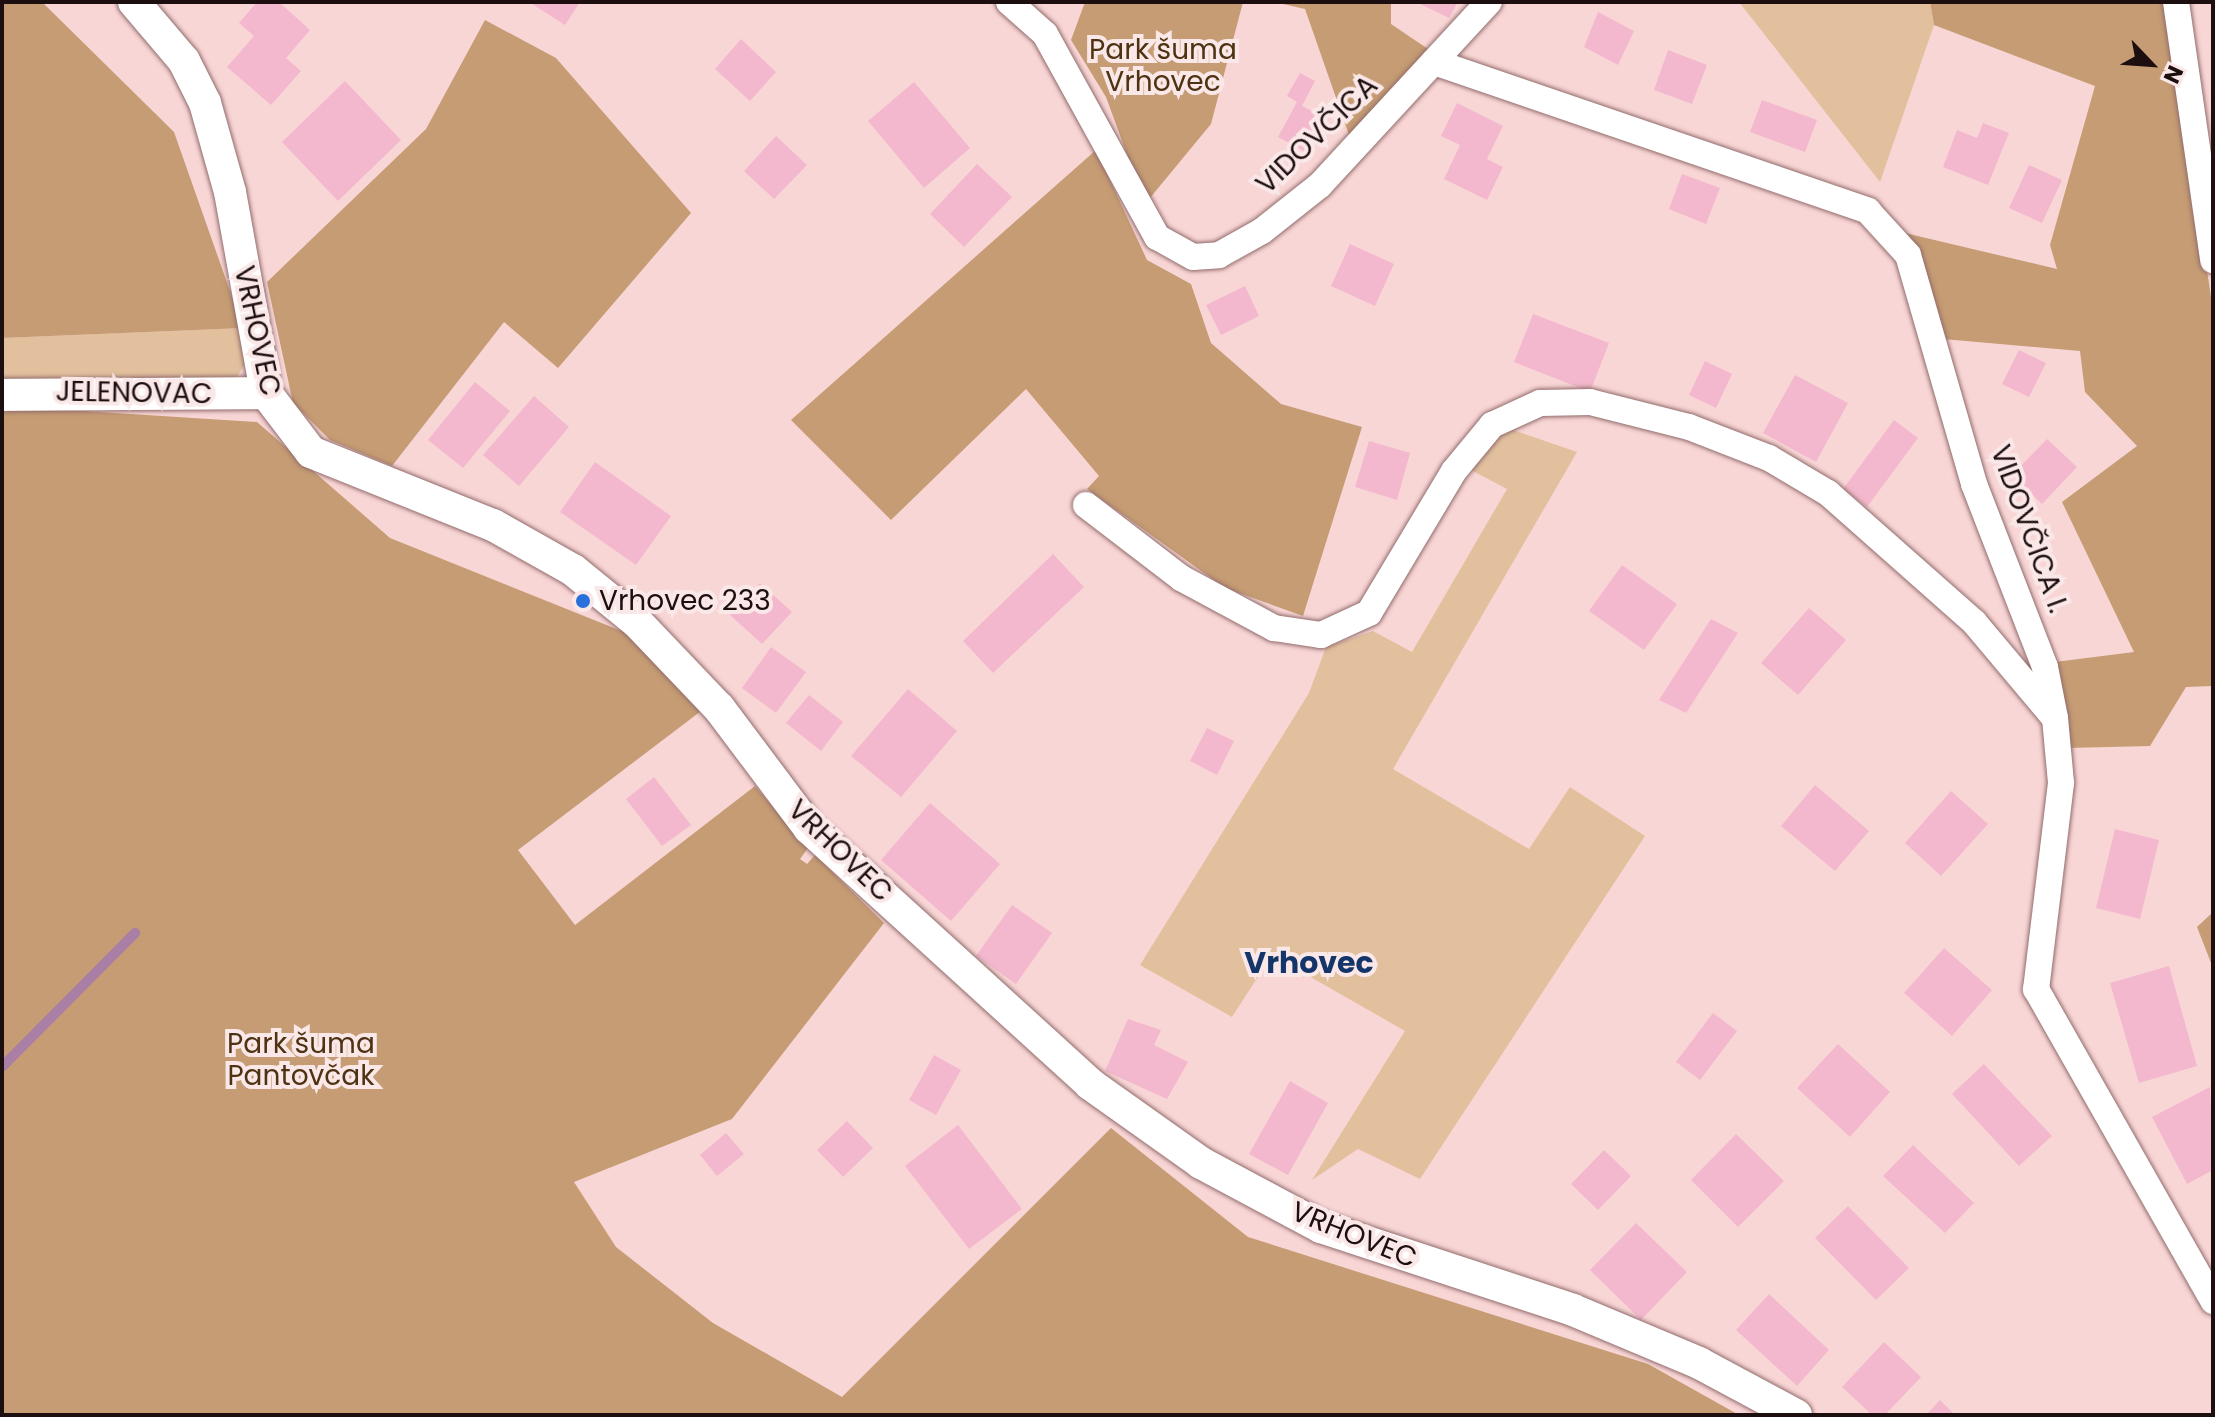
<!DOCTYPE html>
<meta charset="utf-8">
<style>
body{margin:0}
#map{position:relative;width:2215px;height:1417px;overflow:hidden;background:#f9d6d6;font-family:Poppins,sans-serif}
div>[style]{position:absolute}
.green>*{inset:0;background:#e2c09e}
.forest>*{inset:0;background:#c59c73}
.stream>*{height:10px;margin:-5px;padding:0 5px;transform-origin:5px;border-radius:5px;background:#aa7fa5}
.building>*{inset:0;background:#f3b8cd}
.roads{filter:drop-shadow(0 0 2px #926c6c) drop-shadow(0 0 2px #926c6c)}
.minor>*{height:26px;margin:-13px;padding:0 13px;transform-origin:13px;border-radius:13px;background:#fff}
.tertiary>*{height:32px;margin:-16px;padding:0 16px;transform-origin:16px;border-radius:16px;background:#fff}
.dots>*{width:22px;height:22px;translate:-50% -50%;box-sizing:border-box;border:4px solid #fae8e8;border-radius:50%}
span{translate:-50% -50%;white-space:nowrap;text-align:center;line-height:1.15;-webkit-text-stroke:8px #fae8e8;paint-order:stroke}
.park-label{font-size:28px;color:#4e3211}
.street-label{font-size:28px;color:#1d0e0f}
.poi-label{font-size:28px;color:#1d0e0f}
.left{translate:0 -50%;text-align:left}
.neighbourhood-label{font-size:30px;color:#14356a;font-weight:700}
.frame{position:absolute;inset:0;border:4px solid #1d0e0f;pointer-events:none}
.north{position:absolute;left:2111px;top:24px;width:80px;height:80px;-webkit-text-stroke:6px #fae8e8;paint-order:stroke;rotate:115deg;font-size:22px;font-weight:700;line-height:32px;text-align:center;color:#1d0e0f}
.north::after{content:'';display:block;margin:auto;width:28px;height:36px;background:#1d0e0f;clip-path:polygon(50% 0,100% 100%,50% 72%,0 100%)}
</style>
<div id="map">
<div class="green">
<i style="clip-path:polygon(1739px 2px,1930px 2px,1934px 25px,1880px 182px)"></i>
<i style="clip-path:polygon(243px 328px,246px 362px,234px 382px,2px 378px,2px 338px)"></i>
<i style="clip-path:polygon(1513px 430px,1577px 452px,1393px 769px,1529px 849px,1570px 787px,1645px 836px,1420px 1179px,1358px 1149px,1312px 1180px,1405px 1031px,1272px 955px,1232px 1017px,1140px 965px,1309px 693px,1326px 647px,1373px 631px,1412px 652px,1507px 489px,1469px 469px,1498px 435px)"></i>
</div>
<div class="forest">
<i style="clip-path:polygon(2px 2px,42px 2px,174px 132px,243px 328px,2px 338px)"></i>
<i style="clip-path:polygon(1085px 2px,1243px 2px,1211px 124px,1145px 204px,1106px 97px,1071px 40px)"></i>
<i style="clip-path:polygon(1274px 2px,1391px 2px,1391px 24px,1431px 51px,1349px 135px,1305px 9px)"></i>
<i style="clip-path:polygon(1930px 2px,2168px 2px,2213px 311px,2213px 686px,2186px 687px,2150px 746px,2067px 748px,2055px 662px,2134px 652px,2062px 502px,2137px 446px,2085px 392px,2080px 351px,1943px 339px,1905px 233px,2057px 269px,2050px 245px,2095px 86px,1934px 25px)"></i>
<i style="clip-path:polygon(485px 20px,556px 58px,691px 213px,558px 368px,504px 322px,392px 466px,330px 440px,293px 403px,267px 282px,426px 129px)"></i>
<i style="clip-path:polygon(1096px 150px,1147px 260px,1191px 284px,1211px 343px,1281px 404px,1362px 427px,1303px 616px,1225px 588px,1087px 489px,1099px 476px,1026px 389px,891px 520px,791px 420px)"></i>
<i style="clip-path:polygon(36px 408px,257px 422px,390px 538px,624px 632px,705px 708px,518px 850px,575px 925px,755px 786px,808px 848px,800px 859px,807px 864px,815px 855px,884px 923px,732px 1119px,574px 1182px,616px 1247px,713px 1323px,842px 1397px,1111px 1128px,1248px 1237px,1648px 1364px,1739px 1415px,2px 1415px,2px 412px)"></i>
<i style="clip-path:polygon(2213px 912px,2213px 968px,2197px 927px)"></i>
</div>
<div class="stream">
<i style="left:2px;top:1067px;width:189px;rotate:-45.2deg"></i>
</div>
<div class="building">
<i style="clip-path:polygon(257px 2px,279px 2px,310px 30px,286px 58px,301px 71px,271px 105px,227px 67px,254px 36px,239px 23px)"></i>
<i style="clip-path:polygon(529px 2px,580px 2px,565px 25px)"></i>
<i style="clip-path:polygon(1416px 2px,1458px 2px,1449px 18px)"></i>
<i style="clip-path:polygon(1598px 12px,1634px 31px,1618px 65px,1584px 47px)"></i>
<i style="clip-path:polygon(741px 39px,776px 72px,750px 101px,715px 69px)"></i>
<i style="clip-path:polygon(1668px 50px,1707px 65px,1692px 104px,1654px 90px)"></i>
<i style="clip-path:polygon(1300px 73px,1315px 81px,1302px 106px,1325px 118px,1306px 152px,1278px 137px,1297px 102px,1287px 96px)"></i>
<i style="clip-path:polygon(345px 81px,401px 140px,338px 201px,282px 142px)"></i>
<i style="clip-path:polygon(914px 82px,970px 148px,924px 188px,868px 121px)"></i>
<i style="clip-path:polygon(1762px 100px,1817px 120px,1805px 152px,1750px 132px)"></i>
<i style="clip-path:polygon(1457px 103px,1503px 126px,1487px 159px,1503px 167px,1487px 200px,1444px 179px,1460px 145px,1441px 136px)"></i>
<i style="clip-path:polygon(1983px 123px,2009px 133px,1988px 185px,1943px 167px,1957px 130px,1977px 138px)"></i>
<i style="clip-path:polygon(776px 136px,807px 165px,774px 199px,744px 171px)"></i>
<i style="clip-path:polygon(977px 164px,1012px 197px,964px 247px,930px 214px)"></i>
<i style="clip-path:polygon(2029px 165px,2062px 180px,2042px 223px,2009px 208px)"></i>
<i style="clip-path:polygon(1682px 174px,1720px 188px,1706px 224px,1669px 209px)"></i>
<i style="clip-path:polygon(1350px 244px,1394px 264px,1375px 306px,1331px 286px)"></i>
<i style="clip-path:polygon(1245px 286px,1259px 316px,1221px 335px,1206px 305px)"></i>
<i style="clip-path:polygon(1533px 314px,1609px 343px,1590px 392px,1514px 362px)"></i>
<i style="clip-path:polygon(2019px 350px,2046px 363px,2029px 397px,2002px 384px)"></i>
<i style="clip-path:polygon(1705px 361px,1732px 374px,1716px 408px,1689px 395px)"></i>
<i style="clip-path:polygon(1795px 375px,1848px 403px,1816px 462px,1763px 433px)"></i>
<i style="clip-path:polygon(475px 382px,510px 411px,463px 468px,428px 440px)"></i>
<i style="clip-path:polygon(534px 396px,569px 427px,519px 486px,483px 455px)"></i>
<i style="clip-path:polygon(1894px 420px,1918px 438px,1867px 507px,1843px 489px)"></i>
<i style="clip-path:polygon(2047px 439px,2077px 467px,2042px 504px,2012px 475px)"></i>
<i style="clip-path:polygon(1369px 441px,1410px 453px,1397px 500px,1355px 487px)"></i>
<i style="clip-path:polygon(595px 462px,671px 516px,636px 565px,560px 512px)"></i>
<i style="clip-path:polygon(1053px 554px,1084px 587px,993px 673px,963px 641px)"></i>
<i style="clip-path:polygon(1622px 565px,1677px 604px,1644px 650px,1589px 611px)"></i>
<i style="clip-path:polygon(760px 583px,792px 612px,762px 644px,730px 615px)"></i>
<i style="clip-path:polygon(1809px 608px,1846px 640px,1798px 695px,1761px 663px)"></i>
<i style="clip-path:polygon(1711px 619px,1738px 633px,1686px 713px,1659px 700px)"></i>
<i style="clip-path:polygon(771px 647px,806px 672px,776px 713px,742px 688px)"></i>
<i style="clip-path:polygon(908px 689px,957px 731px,901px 797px,851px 756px)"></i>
<i style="clip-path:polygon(809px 695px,843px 722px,821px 751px,786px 723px)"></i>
<i style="clip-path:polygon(1207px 728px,1234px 741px,1217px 775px,1190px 761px)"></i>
<i style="clip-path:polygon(654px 777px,691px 825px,662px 846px,626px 799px)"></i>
<i style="clip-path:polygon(1815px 785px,1869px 831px,1835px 871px,1781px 826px)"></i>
<i style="clip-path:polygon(1951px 791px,1988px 824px,1941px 876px,1905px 843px)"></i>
<i style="clip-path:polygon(930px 803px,1000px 864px,951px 921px,881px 860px)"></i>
<i style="clip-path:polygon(2115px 829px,2159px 840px,2140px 919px,2096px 908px)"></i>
<i style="clip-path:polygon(1012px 905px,1052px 933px,1016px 984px,976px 956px)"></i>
<i style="clip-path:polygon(1944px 948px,1992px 990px,1952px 1036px,1904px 993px)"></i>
<i style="clip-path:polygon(2169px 966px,2197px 1066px,2139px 1083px,2110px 983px)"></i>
<i style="clip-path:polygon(1713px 1013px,1737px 1031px,1700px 1080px,1676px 1062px)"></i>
<i style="clip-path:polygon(1128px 1019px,1161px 1030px,1154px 1045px,1188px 1062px,1167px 1099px,1105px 1071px)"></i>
<i style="clip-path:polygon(1838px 1044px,1890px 1092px,1850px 1137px,1797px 1088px)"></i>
<i style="clip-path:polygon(934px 1055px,961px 1070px,936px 1115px,909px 1100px)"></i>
<i style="clip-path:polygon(1984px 1064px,2052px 1136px,2019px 1166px,1952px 1094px)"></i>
<i style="clip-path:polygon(1290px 1081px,1328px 1103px,1288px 1175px,1249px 1154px)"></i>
<i style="clip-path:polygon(2210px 1087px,2213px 1170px,2187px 1184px,2152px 1117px)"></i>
<i style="clip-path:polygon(847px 1121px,873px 1148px,843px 1177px,817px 1150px)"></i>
<i style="clip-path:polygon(958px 1125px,1022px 1209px,969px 1249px,905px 1166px)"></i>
<i style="clip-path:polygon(726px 1133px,744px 1154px,717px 1176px,700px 1155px)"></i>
<i style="clip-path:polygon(1736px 1134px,1784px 1181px,1738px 1227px,1691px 1180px)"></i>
<i style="clip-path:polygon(1913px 1145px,1974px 1203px,1945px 1233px,1883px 1176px)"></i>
<i style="clip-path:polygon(1604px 1150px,1631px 1176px,1598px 1210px,1571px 1184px)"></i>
<i style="clip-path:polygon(1848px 1206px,1909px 1268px,1876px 1300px,1815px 1238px)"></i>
<i style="clip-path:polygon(1636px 1223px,1687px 1272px,1641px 1320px,1590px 1270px)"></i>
<i style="clip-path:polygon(1769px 1294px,1829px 1350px,1797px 1386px,1736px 1330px)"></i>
<i style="clip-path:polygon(1884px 1342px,1921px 1377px,1885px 1415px,1872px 1415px,1842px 1387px)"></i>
<i style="clip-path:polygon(1940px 1400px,1955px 1415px,1926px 1415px)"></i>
</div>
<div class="roads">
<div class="minor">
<i style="left:1009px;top:2px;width:48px;rotate:41.6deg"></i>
<i style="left:1045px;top:34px;width:232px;rotate:61.1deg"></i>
<i style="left:1157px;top:237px;width:41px;rotate:29.1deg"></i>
<i style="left:1193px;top:257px;width:26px;rotate:-4deg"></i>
<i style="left:1219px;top:255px;width:49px;rotate:-29.2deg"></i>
<i style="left:1262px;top:231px;width:74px;rotate:-38.4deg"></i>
<i style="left:1320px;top:185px;width:249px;rotate:-47.3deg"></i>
<i style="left:2176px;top:2px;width:261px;rotate:81.8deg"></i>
<i style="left:1434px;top:62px;width:459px;rotate:18.9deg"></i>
<i style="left:1868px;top:211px;width:59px;rotate:47.7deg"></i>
<i style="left:1908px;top:255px;width:238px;rotate:73.9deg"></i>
<i style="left:1974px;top:484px;width:196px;rotate:68.8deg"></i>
<i style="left:2045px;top:667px;width:52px;rotate:78.9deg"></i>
<i style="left:2055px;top:718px;width:65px;rotate:84.7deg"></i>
<i style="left:2061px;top:783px;width:208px;rotate:96.9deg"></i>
<i style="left:2036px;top:989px;width:359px;rotate:60.4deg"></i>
<i style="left:1086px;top:505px;width:120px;rotate:37.5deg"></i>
<i style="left:1181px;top:578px;width:106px;rotate:28.3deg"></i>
<i style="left:1274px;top:628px;width:48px;rotate:8.5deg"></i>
<i style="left:1321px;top:635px;width:53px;rotate:-24.6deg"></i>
<i style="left:1369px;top:613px;width:165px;rotate:-59.1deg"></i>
<i style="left:1454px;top:471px;width:60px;rotate:-50.4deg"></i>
<i style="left:1492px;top:425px;width:53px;rotate:-24.6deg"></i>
<i style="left:1540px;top:403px;width:50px;rotate:-1.1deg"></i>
<i style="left:1590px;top:402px;width:102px;rotate:14.2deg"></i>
<i style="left:1689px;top:427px;width:86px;rotate:21.2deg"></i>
<i style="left:1769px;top:458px;width:69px;rotate:30.7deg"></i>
<i style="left:1828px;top:493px;width:195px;rotate:41.5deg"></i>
<i style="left:1974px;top:622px;width:121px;rotate:50deg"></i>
</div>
<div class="tertiary">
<i style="left:134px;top:2px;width:77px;rotate:49.7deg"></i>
<i style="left:184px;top:61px;width:47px;rotate:63.4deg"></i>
<i style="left:205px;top:103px;width:92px;rotate:74.3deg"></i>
<i style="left:230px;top:192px;width:204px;rotate:79.8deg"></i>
<i style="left:266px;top:393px;width:74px;rotate:52.7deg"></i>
<i style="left:311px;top:452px;width:196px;rotate:21.9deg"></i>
<i style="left:493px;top:525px;width:92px;rotate:29.4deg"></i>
<i style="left:573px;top:570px;width:82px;rotate:39.1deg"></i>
<i style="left:637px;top:622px;width:119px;rotate:46.4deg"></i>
<i style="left:719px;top:708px;width:150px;rotate:53.1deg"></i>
<i style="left:809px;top:828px;width:380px;rotate:42.3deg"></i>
<i style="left:1090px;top:1084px;width:136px;rotate:35.4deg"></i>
<i style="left:1201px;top:1163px;width:136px;rotate:28.1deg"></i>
<i style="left:1321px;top:1227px;width:265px;rotate:18.2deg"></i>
<i style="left:1573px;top:1310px;width:137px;rotate:22.8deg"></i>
<i style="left:1699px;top:1363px;width:110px;rotate:28.2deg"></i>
<i style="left:2px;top:395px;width:264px;rotate:-0.4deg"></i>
</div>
</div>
<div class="dots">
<i style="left:583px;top:601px;background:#2970dc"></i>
</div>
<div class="park-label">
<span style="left:1163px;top:66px">Park šuma<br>Vrhovec</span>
<span style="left:301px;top:1060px">Park šuma<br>Pantovčak</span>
</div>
<div class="street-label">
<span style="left:1317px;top:135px;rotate:-44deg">VIDOVČICA</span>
<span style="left:257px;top:331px;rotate:78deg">VRHOVEC</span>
<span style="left:134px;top:393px;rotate:1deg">JELENOVAC</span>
<span style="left:2029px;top:529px;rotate:70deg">VIDOVČICA I.</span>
<span style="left:840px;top:851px;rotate:44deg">VRHOVEC</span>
<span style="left:1354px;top:1235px;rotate:22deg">VRHOVEC</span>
</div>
<div class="poi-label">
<span class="left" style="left:599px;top:601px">Vrhovec 233</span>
</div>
<div class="neighbourhood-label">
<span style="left:1309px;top:963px">Vrhovec</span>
</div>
<div class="frame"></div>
<div class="north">N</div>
</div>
